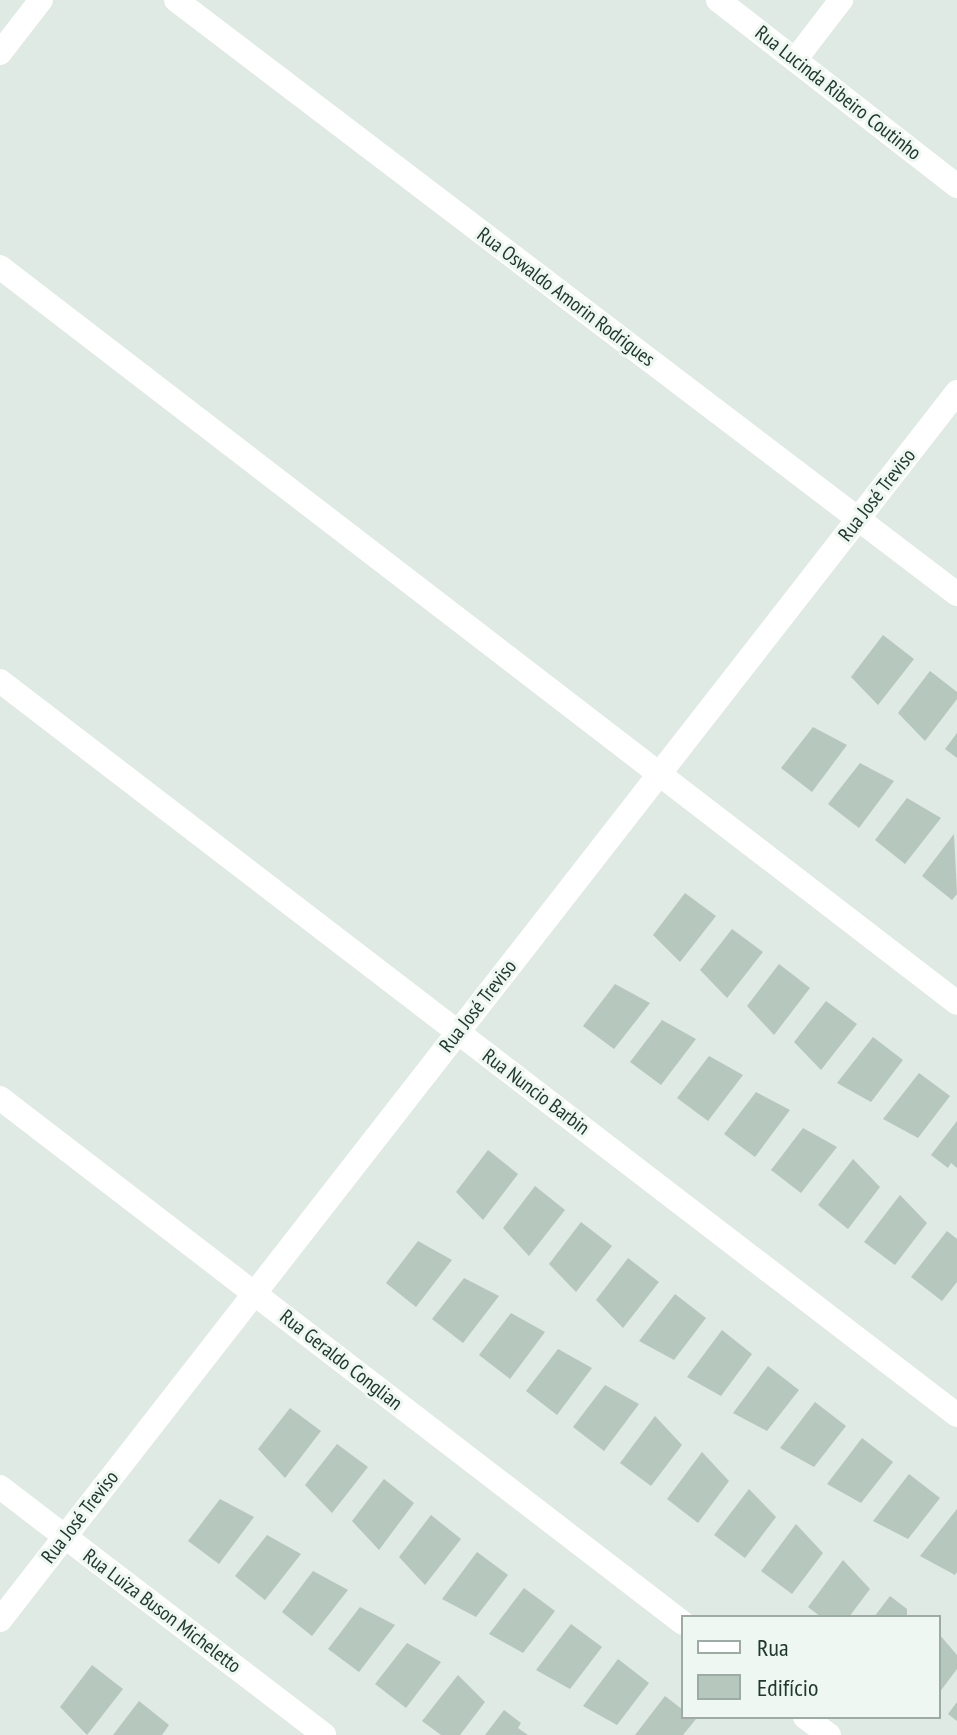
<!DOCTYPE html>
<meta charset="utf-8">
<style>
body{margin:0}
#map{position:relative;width:957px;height:1735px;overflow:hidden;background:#deeae3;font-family:"PT Sans Narrow",sans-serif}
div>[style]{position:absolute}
.building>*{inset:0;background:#b6c7be}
.street>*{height:24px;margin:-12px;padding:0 12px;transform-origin:12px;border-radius:12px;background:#fff}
span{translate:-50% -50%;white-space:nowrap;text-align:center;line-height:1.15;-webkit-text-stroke:6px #eef7f1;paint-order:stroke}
.street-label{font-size:20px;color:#20392f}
.legend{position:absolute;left:681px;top:1615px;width:260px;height:104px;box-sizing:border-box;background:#eef7f1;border:2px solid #9caba3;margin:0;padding:10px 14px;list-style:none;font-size:24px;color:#20392f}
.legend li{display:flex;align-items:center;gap:16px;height:40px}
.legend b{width:40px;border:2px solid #9caba3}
</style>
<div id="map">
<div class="building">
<i style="clip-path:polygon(883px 635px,914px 659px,878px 705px,851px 677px)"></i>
<i style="clip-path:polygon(930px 671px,957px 692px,957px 699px,925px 741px,898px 713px)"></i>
<i style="clip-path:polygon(813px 727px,847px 745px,812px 792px,781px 768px)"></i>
<i style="clip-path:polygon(957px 733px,957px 758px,945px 749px)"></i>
<i style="clip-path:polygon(860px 763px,894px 781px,859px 828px,828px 804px)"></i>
<i style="clip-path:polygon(907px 798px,941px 818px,905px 864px,875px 840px)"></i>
<i style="clip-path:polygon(954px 834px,957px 894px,952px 900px,922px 876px)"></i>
<i style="clip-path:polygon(685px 893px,716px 916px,680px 962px,653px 935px)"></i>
<i style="clip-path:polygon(732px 929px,763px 952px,727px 998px,700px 970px)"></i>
<i style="clip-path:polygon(779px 964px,810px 988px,774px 1035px,747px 1006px)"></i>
<i style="clip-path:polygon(615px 984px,650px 1003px,614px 1049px,583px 1026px)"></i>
<i style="clip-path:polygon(826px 1001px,857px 1024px,821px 1070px,794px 1042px)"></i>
<i style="clip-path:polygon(662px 1020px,696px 1039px,661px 1085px,630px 1062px)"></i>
<i style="clip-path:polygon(873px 1037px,903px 1060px,871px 1102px,837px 1083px)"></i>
<i style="clip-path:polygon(709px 1056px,743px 1075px,708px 1121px,677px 1098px)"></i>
<i style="clip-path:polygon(919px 1073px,950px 1096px,918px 1138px,883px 1119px)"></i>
<i style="clip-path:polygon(756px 1092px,790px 1110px,755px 1157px,724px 1134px)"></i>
<i style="clip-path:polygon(957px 1121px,957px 1168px,951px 1163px,948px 1168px,931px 1155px)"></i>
<i style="clip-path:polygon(803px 1128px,837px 1147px,801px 1193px,771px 1170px)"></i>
<i style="clip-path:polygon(488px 1150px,518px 1174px,483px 1220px,456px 1192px)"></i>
<i style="clip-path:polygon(853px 1159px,880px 1187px,848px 1229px,818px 1205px)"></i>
<i style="clip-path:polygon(535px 1186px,565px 1210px,529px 1256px,503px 1228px)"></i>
<i style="clip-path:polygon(900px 1195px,927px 1223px,895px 1265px,864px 1242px)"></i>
<i style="clip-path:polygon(581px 1222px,612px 1246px,576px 1292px,549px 1264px)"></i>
<i style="clip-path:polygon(947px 1231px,957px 1239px,957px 1282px,942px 1301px,911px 1277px)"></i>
<i style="clip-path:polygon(418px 1241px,452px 1260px,416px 1307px,386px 1283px)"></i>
<i style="clip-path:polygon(628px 1258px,659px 1282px,623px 1328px,596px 1300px)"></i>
<i style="clip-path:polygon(464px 1278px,499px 1296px,463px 1343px,432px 1319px)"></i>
<i style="clip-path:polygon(675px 1294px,706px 1318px,674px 1360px,639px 1341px)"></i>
<i style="clip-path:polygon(511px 1313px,545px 1332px,510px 1379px,479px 1355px)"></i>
<i style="clip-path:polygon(722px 1330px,752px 1354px,721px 1396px,687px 1377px)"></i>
<i style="clip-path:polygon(558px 1349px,592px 1368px,557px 1415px,526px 1391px)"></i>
<i style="clip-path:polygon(768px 1366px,799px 1390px,767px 1431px,733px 1413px)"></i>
<i style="clip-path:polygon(605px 1385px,639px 1404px,604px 1451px,573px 1427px)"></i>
<i style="clip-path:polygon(815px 1402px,846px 1426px,814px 1467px,780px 1448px)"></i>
<i style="clip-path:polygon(290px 1408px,321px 1431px,285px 1478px,258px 1449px)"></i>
<i style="clip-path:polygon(655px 1416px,682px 1445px,651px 1486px,620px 1463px)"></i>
<i style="clip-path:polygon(862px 1438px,893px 1462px,861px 1503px,827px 1484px)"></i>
<i style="clip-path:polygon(337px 1444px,368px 1467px,332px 1513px,305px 1485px)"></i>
<i style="clip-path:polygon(702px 1452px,729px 1481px,698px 1523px,667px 1499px)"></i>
<i style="clip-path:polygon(909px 1474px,940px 1498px,908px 1539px,873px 1521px)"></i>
<i style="clip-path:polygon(384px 1479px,414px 1503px,379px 1550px,352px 1521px)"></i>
<i style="clip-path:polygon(749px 1489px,776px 1517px,745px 1558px,714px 1535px)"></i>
<i style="clip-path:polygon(220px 1499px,254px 1517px,219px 1564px,188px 1541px)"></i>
<i style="clip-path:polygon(957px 1509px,957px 1572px,955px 1575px,920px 1556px)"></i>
<i style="clip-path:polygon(431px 1515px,461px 1539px,425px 1585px,399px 1557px)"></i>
<i style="clip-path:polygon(796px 1524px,823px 1553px,792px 1594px,761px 1571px)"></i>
<i style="clip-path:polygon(267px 1535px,301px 1554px,265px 1600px,235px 1576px)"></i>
<i style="clip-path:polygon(477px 1552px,508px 1575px,476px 1617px,442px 1599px)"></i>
<i style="clip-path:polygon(843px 1560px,870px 1589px,849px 1617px,821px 1617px,808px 1607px)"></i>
<i style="clip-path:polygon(313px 1571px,348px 1590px,312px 1636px,282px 1612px)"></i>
<i style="clip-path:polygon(524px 1588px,555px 1611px,523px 1653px,489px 1634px)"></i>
<i style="clip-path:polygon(890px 1596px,907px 1609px,907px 1617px,874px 1617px)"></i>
<i style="clip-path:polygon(360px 1607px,395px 1625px,359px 1672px,328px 1649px)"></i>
<i style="clip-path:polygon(571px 1624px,602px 1647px,570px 1689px,536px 1670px)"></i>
<i style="clip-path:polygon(939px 1634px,957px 1655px,957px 1669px,939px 1693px)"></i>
<i style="clip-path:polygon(407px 1643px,441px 1662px,406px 1708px,375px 1684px)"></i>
<i style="clip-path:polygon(618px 1659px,649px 1683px,617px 1725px,583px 1706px)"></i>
<i style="clip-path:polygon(92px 1665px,123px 1689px,87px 1735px,60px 1707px)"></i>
<i style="clip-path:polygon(458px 1675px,485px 1702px,460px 1735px,441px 1735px,422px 1721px)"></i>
<i style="clip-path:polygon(665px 1696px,683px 1710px,683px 1717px,696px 1719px,683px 1735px,635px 1735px)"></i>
<i style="clip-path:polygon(139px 1701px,169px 1725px,162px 1735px,113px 1735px)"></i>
<i style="clip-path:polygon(957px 1702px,957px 1721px,948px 1714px)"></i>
<i style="clip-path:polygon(504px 1710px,521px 1723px,518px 1728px,528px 1735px,485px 1735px)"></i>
</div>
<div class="street">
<i style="left:176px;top:0;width:981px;rotate:37.26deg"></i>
<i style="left:718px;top:0;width:303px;rotate:37.9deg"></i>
<i style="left:0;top:53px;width:67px;rotate:-52.3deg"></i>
<i style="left:795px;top:60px;width:76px;rotate:-52.5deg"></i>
<i style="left:0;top:267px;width:1207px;rotate:37.56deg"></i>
<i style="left:0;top:681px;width:1206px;rotate:37.49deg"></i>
<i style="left:0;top:1098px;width:861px;rotate:37.55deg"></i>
<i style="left:0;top:1487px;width:408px;rotate:37.4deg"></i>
<i style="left:0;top:1620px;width:1557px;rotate:-52.07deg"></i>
<i style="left:805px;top:1717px;width:30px;rotate:37deg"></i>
</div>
<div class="street-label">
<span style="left:838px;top:93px;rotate:38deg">Rua Lucinda Ribeiro Coutinho</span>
<span style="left:566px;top:297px;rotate:37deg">Rua Oswaldo Amorin Rodrigues</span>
<span style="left:877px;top:495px;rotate:-52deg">Rua José Treviso</span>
<span style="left:478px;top:1006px;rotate:-52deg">Rua José Treviso</span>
<span style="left:536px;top:1092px;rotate:37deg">Rua Nuncio Barbin</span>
<span style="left:341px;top:1360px;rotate:38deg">Rua Geraldo Conglian</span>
<span style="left:80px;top:1517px;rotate:-52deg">Rua José Treviso</span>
<span style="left:162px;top:1611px;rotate:37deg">Rua Luiza Buson Micheletto</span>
</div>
<ul class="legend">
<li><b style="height:10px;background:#fff"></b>Rua</li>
<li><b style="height:22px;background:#b6c7be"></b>Edifício</li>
</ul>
</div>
